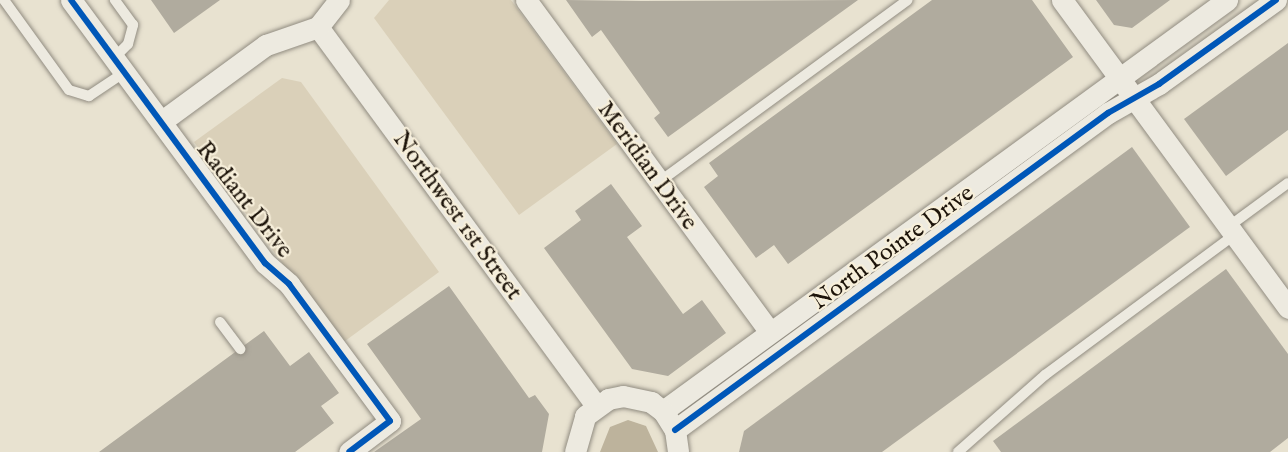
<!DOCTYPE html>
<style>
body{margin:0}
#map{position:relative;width:1288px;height:452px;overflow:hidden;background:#e8e2d0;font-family:"IM FELL English",serif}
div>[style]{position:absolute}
.green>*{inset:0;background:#dad0b9}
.water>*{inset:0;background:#bdb39c}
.building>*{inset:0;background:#b0ab9e}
.roads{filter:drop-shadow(0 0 2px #918c81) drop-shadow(0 0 2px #918c81)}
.lane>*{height:10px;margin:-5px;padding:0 5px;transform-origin:5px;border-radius:5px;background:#edeae0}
.street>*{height:21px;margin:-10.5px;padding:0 10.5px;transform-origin:10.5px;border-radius:10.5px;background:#edeae0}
.cycleway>*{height:6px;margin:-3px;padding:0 3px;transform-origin:3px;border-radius:3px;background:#0057b8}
span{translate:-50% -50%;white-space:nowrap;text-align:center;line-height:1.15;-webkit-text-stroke:4.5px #f7efda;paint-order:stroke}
.street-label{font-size:24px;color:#1d140a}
</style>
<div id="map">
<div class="green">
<i style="clip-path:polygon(389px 0,511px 0,617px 144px,519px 215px,374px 18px)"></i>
<i style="clip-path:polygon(282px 78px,301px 82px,439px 272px,341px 344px,194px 142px)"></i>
</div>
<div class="water">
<i style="clip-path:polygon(628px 420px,646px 426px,658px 452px,600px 452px,610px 427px)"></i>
</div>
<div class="building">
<i style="clip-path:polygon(151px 0,220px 0,174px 33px)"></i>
<i style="clip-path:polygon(566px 0,642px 1px,858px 0,668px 137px,654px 118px,660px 113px,601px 30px,592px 37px)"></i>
<i style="clip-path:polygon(932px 0,1032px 0,1073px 57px,788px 264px,774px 245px,756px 258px,704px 187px,718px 176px,709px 163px)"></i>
<i style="clip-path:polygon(1096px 0,1170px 0,1132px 28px,1114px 25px)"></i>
<i style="clip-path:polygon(1288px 43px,1288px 130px,1226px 176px,1184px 119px)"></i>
<i style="clip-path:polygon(1132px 147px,1190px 227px,882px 452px,739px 452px,744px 431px)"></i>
<i style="clip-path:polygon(611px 184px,642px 226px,627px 237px,683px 314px,702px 300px,726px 333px,668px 376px,632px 369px,544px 248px,581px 220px,575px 211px)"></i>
<i style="clip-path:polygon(1226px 269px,1288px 354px,1288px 438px,1270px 452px,1001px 452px,993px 441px)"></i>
<i style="clip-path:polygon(449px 286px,529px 398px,535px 395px,549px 414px,542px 452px,374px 452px,421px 419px,367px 344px)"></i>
<i style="clip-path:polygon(264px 331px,290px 366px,309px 352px,339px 393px,321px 406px,334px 423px,295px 452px,99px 452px)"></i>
</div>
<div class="roads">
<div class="lane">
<i style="left:4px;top:0;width:111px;rotate:54.2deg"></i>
<i style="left:69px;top:90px;width:21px;rotate:17deg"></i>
<i style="left:89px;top:96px;width:43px;rotate:-33.7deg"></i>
<i style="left:114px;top:58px;width:20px;rotate:-45deg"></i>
<i style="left:128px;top:44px;width:20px;rotate:-75deg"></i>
<i style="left:133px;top:25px;width:31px;rotate:-126deg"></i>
<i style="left:659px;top:182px;width:308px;rotate:-36.2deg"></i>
<i style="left:1228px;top:227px;width:74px;rotate:-36.3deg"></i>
<i style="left:220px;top:322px;width:34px;rotate:53deg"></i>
<i style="left:958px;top:452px;width:116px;rotate:-41.5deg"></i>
<i style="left:1045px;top:375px;width:235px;rotate:-36.5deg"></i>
</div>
<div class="street">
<i style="left:71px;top:0;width:327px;rotate:53.6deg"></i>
<i style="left:265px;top:263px;width:32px;rotate:41deg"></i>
<i style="left:289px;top:284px;width:170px;rotate:53.6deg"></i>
<i style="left:390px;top:421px;width:51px;rotate:142.9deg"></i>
<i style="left:526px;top:0;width:411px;rotate:53.7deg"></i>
<i style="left:1062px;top:0;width:382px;rotate:53.7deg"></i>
<i style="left:318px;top:27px;width:469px;rotate:53.7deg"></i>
<i style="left:162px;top:121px;width:129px;rotate:-36.2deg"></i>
<i style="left:266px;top:45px;width:55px;rotate:-19.1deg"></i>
<i style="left:318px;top:27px;width:34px;rotate:-52deg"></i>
<i style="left:663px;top:411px;width:698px;rotate:-36.08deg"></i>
<i style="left:675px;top:430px;width:537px;rotate:-36.21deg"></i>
<i style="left:1108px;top:113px;width:59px;rotate:-29.6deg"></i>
<i style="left:1159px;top:84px;width:144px;rotate:-35.7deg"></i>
<i style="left:575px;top:452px;width:37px;rotate:-74deg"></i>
<i style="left:585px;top:416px;width:29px;rotate:-36deg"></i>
<i style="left:608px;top:399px;width:15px;rotate:-11deg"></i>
<i style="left:623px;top:396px;width:29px;rotate:12deg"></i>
<i style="left:651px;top:402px;width:15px;rotate:37deg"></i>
<i style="left:663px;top:411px;width:22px;rotate:58deg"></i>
<i style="left:675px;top:430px;width:22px;rotate:82deg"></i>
</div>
</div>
<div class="cycleway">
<i style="left:71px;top:0;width:327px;rotate:53.6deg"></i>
<i style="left:265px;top:263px;width:32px;rotate:41deg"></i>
<i style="left:289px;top:284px;width:170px;rotate:53.6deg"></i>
<i style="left:390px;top:421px;width:51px;rotate:142.9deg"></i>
<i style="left:675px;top:430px;width:537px;rotate:-36.21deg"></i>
<i style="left:1108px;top:113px;width:59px;rotate:-29.6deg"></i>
<i style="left:1159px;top:84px;width:144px;rotate:-35.7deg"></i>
</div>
<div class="street-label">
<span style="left:647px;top:166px;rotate:54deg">Meridian Drive</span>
<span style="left:244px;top:200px;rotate:52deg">Radiant Drive</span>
<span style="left:457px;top:216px;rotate:54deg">Northwest 1st Street</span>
<span style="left:893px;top:248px;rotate:-36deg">North Pointe Drive</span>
</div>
</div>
